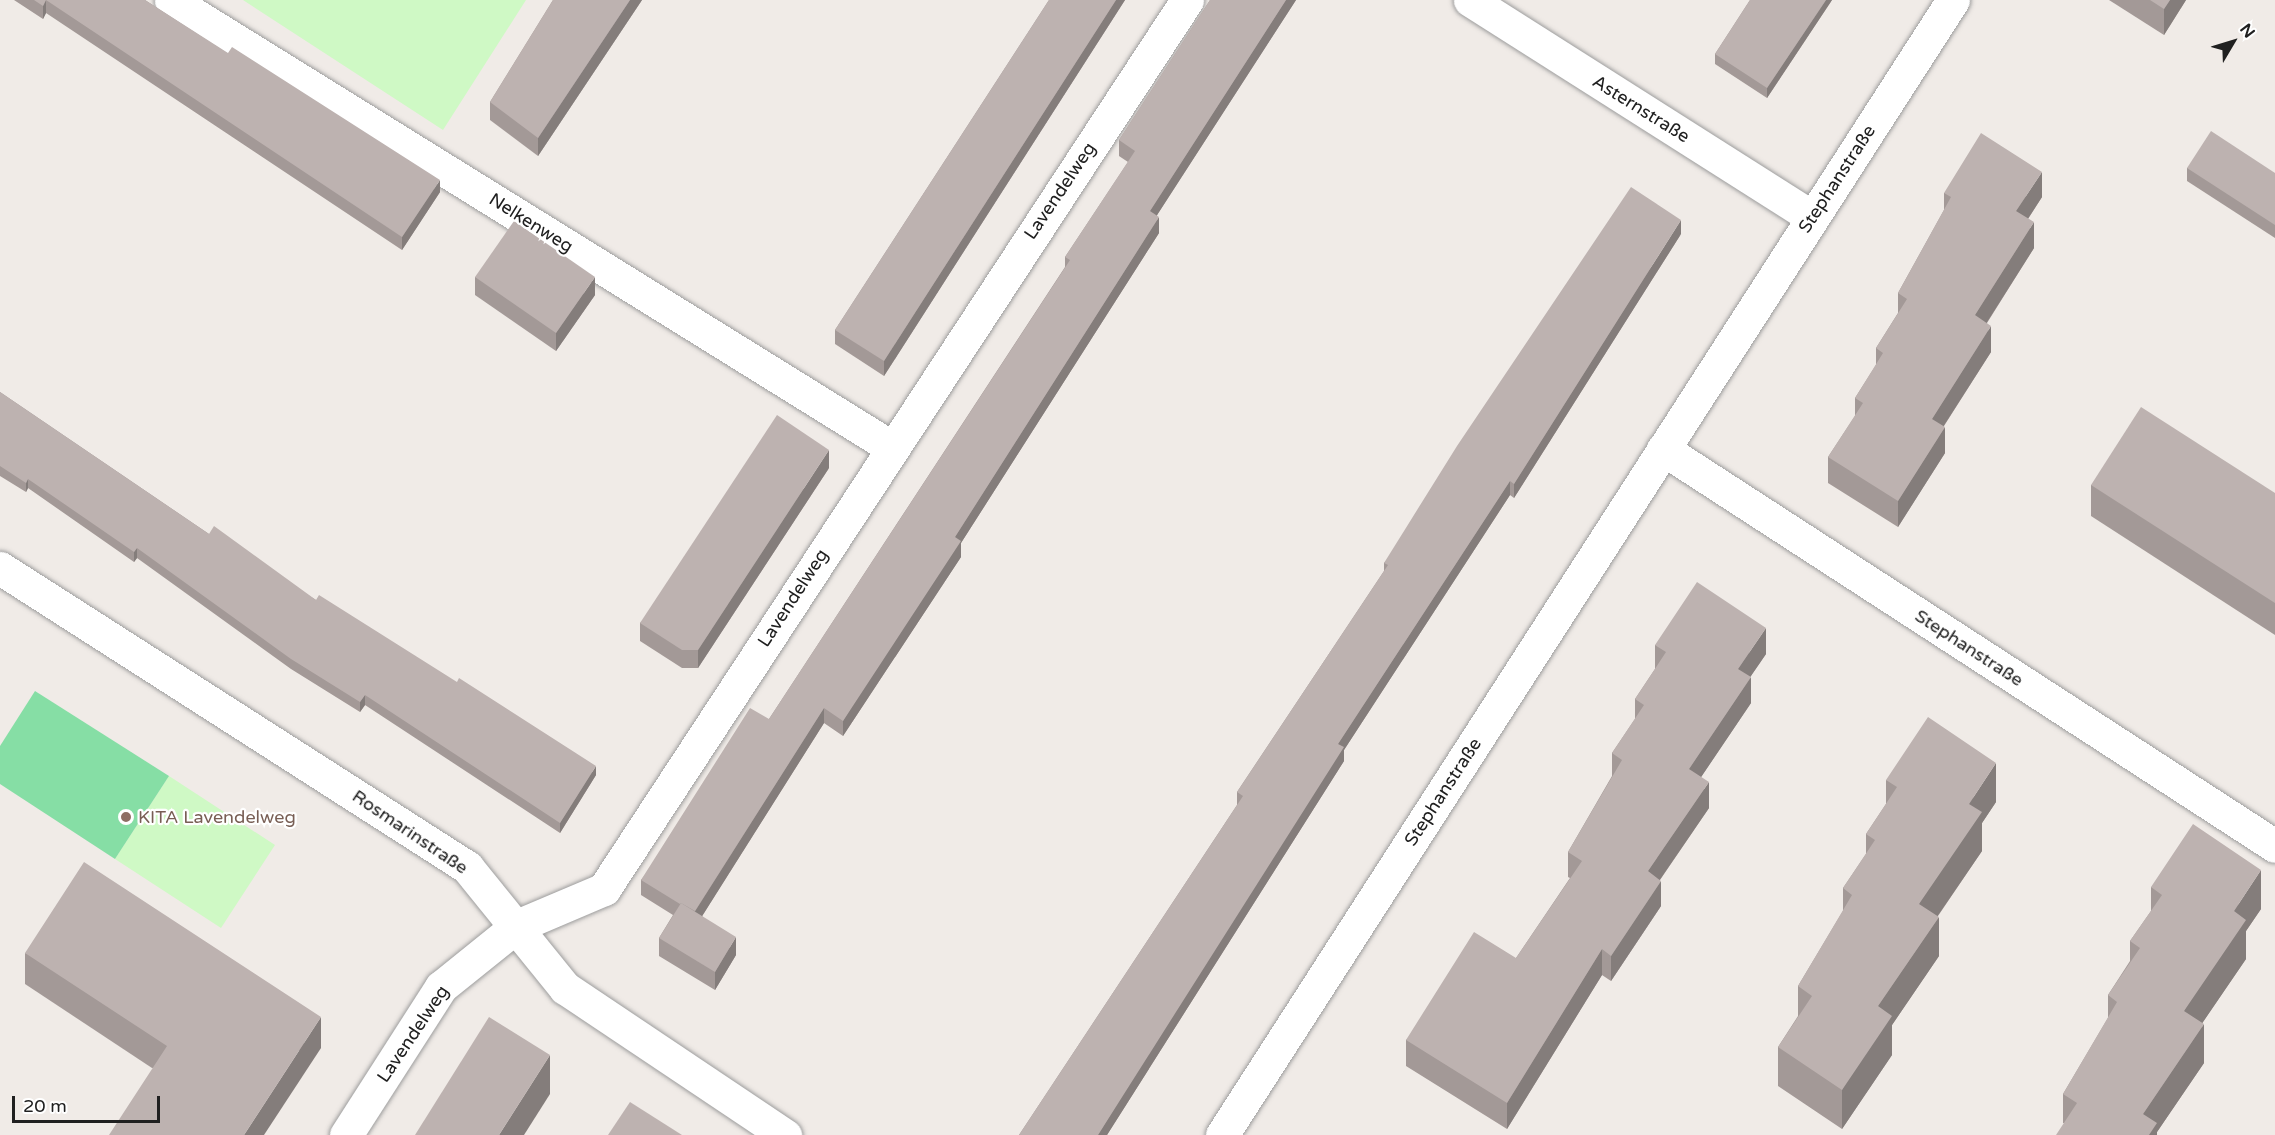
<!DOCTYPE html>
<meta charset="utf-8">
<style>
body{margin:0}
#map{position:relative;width:2275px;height:1135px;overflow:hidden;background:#f0ebe7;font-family:"Varela Round",sans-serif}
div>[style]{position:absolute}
.park>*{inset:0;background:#cff9c5}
.pitch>*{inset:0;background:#86dea5}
.roads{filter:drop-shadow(0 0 2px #9d9d9d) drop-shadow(0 0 2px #9d9d9d)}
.minor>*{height:33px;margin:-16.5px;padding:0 16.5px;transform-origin:16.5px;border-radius:16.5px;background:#fff}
.wall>*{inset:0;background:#a39997}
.shaded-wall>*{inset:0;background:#847d7b}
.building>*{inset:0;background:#bdb2b0}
.dots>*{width:16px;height:16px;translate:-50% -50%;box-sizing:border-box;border:3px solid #fff;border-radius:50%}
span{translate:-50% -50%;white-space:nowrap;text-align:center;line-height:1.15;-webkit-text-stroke:4.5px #fff;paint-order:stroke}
.street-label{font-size:18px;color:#202020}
.education-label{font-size:18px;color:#785e54}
.left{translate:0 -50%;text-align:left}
.north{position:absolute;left:2203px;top:12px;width:60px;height:60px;-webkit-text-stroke:4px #fff;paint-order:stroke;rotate:52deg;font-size:16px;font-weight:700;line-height:24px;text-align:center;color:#202020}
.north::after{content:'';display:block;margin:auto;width:21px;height:27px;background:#202020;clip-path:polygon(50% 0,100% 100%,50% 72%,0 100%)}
.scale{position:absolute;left:12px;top:1096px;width:148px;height:27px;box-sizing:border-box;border:3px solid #202020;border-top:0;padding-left:8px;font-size:18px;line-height:21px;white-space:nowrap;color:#202020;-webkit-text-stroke:4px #fff;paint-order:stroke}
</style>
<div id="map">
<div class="park">
<i style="clip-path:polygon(243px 0,526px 0,443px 130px)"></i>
<i style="clip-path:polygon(169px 776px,275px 845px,221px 928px,115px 859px)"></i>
</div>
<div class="pitch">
<i style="clip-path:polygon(35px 691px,169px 776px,115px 859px,0 784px,0 746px)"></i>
</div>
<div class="roads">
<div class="minor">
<i style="left:171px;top:0;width:847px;rotate:31.83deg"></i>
<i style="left:1470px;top:0;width:405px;rotate:32.4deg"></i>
<i style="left:1663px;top:449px;width:729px;rotate:32.97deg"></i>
<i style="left:0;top:568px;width:555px;rotate:32.63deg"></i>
<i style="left:467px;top:867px;width:156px;rotate:51deg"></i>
<i style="left:565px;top:988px;width:265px;rotate:33.8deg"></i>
<i style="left:346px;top:1135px;width:176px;rotate:-57.3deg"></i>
<i style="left:441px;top:987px;width:97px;rotate:-38.8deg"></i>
<i style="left:517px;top:926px;width:95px;rotate:-23deg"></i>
<i style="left:604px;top:889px;width:1063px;rotate:-56.74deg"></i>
<i style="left:1222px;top:1135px;width:1350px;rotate:-57.22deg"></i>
</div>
</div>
<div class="wall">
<i style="clip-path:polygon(14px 0,145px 0,440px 192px,402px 250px,46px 13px,43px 19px)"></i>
<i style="clip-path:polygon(553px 0,642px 0,538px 156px,490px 120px,490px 102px)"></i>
<i style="clip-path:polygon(1049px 0,1125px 0,884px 376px,835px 344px,835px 330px)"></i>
<i style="clip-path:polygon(1210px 0,1296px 0,1157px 215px,1159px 233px,961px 543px,961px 557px,843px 736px,824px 723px,702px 916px,736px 955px,715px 990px,659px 956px,659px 938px,673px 915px,641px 895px,641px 880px,769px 719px,1065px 267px,1065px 257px,1128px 162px,1119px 156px,1119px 140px)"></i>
<i style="clip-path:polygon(1750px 0,1832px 0,1767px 98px,1715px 64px,1715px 54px)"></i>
<i style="clip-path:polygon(2109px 0,2186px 0,2164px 35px)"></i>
<i style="clip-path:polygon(2187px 168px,2275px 173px,2275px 238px,2187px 181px)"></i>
<i style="clip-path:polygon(1944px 193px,2042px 197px,2028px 219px,2034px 248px,1987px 323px,1991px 352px,1944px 426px,1945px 453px,1898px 527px,1828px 483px,1828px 457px,1855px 416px,1855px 398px,1876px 365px,1876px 348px,1898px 313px,1898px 293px,1944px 210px)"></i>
<i style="clip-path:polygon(1681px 234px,1514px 498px,1510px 495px,1344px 750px,1344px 761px,1107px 1135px,1019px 1135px,1237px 805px,1237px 792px,1384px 571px,1384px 563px)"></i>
<i style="clip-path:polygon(475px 277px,595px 295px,556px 351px,475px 295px)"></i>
<i style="clip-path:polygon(0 392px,209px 534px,316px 600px,596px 775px,560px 833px,365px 705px,360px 712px,291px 669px,137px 558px,134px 562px,28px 488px,26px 492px,0 476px)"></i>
<i style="clip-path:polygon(829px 468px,698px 668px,682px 668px,640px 641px,640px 623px)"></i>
<i style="clip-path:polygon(2091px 485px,2275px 493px,2275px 635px,2091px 516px)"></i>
<i style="clip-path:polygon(1655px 645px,1766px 654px,1750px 677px,1751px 703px,1701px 777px,1709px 808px,1660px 880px,1661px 906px,1611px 981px,1602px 975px,1507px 1129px,1406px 1066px,1406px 1040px,1516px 958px,1570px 878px,1568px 877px,1568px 852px,1612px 776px,1612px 753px,1635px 719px,1635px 699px,1655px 669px)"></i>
<i style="clip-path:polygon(1886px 780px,1996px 802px,1982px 823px,1982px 851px,1938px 916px,1939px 956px,1892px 1025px,1892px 1055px,1842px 1129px,1778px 1086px,1778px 1047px,1798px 1016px,1798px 986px,1843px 911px,1843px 888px,1866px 854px,1866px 834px,1886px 804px)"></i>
<i style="clip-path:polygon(2151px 887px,2261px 909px,2246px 931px,2246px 959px,2202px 1023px,2204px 1063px,2157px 1132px,2157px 1135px,2063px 1123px,2063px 1094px,2108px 1018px,2108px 995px,2130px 961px,2130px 941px,2151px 911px)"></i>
<i style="clip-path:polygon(25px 953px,321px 1048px,152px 1068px,25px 984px)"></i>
</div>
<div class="shaded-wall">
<i style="clip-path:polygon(46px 0,46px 13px,43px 19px,43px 6px)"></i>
<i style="clip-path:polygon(630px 0,642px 0,538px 156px,538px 138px)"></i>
<i style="clip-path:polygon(1116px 0,1125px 0,884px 376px,884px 361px)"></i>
<i style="clip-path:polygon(1286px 0,1296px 0,1150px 226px,1150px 211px)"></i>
<i style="clip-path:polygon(1826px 0,1832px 0,1767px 98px,1767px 88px)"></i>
<i style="clip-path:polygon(2170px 0,2186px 0,2164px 35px,2164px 9px)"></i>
<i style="clip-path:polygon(2042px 172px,2042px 197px,2016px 237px,2016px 211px)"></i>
<i style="clip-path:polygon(440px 180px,440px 192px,402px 250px,402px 237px)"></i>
<i style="clip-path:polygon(1159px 217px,1159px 233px,961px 543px,961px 557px,843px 736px,843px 721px,955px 537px)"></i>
<i style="clip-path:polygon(1681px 220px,1681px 234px,1514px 498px,1514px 484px)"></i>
<i style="clip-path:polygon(2034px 222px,2034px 248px,1975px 341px,1975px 315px)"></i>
<i style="clip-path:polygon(595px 277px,595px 295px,556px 351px,556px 333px)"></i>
<i style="clip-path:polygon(1991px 326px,1991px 352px,1932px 444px,1932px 419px)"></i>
<i style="clip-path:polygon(1945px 427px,1945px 453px,1898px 527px,1898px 501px)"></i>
<i style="clip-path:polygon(829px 450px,829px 468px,698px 668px,698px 650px)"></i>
<i style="clip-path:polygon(28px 479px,28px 488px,26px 492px,26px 483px)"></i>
<i style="clip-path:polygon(1510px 481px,1510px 495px,1344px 750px,1344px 761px,1107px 1135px,1098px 1135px,1338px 744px)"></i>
<i style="clip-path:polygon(137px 548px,137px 558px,134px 562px,134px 552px)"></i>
<i style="clip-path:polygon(1766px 628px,1766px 654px,1738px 695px,1738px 669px)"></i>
<i style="clip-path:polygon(1751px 677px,1751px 703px,1689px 795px,1689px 769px)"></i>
<i style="clip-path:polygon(365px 695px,365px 705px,360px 712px,360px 702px)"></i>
<i style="clip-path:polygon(824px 708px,824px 723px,694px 929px,694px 913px)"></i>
<i style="clip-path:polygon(1996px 763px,1996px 802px,1982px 823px,1982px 851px,1919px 943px,1919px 904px,1969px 804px)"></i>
<i style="clip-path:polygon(596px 766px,596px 775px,560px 833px,560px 823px)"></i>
<i style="clip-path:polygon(1709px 782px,1709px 808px,1648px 897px,1648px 871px)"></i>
<i style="clip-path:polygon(2261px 870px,2261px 909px,2246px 931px,2246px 959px,2184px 1050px,2184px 1011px,2234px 911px)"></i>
<i style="clip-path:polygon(1661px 881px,1661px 906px,1611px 981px,1611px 956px)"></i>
<i style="clip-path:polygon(1939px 917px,1939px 956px,1892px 1025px,1892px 1055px,1842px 1129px,1842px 1090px,1878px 1006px)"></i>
<i style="clip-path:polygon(736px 937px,736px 955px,715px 990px,715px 972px)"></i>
<i style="clip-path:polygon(1602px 949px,1602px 975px,1507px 1129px,1507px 1103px)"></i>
<i style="clip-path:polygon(321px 1017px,321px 1048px,264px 1135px,244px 1135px)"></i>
<i style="clip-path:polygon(2204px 1024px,2204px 1063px,2157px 1132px,2157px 1135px,2143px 1135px,2143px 1114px)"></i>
<i style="clip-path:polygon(550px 1055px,550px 1094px,524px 1135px,499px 1135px)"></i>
</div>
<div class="building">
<i style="clip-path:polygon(34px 0,145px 0,228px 53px,232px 47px,440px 180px,402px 237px,46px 0,43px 6px)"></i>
<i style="clip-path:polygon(553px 0,630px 0,538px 138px,490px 102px)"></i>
<i style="clip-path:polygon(1049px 0,1116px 0,884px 361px,835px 330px)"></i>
<i style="clip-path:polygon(1210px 0,1286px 0,1150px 211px,1159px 217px,955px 537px,961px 541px,843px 721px,824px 708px,695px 911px,681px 903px,680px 904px,641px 880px,750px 708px,769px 719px,1070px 260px,1065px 257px,1135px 151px,1119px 140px)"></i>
<i style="clip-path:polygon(1750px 0,1826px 0,1767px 88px,1715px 54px)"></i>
<i style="clip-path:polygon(2150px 0,2170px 0,2164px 9px)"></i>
<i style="clip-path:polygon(2211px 131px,2275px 173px,2275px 225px,2187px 168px)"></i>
<i style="clip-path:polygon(1981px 133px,2042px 172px,2016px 211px,2034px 222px,1975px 315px,1991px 326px,1932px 419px,1945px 427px,1898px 501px,1828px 457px,1863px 403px,1855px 398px,1883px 353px,1876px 348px,1907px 299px,1898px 293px,1951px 197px,1944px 193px)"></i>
<i style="clip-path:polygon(1631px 187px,1681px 220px,1514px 484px,1510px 481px,1338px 744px,1344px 747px,1098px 1135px,1019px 1135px,1243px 796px,1237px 792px,1388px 565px,1384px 563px,1457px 446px)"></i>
<i style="clip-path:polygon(514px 221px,595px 277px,556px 333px,475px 277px)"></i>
<i style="clip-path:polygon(0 392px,209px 534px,214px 526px,316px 600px,319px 595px,457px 682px,459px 678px,596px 766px,560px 823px,365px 695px,360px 702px,291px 659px,137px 548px,134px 552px,28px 479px,26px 483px,0 466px)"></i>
<i style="clip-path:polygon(2141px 407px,2275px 493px,2275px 603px,2091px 485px)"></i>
<i style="clip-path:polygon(777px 415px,829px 450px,698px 650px,682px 650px,640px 623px)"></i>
<i style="clip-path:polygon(1697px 582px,1766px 628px,1738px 669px,1751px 677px,1689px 769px,1709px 782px,1648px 871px,1661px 881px,1611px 956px,1602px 949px,1507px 1103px,1406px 1040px,1474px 932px,1516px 958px,1582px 861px,1568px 852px,1622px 760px,1612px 753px,1644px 705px,1635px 699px,1666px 652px,1655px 645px)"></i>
<i style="clip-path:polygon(1928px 717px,1996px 763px,1969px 804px,1982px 812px,1919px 904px,1939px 917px,1878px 1006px,1892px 1016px,1842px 1090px,1778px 1047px,1812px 996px,1798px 986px,1852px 895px,1843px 888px,1875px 840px,1866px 834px,1897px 787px,1886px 780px)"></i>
<i style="clip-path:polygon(2193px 824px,2261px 870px,2234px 911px,2246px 920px,2184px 1011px,2204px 1024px,2143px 1114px,2157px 1123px,2149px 1135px,2056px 1135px,2077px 1103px,2063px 1094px,2117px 1002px,2108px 995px,2140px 948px,2130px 941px,2162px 895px,2151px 887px)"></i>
<i style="clip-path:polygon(84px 862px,321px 1017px,244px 1135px,109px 1135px,167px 1046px,25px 953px)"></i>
<i style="clip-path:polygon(681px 903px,736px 937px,715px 972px,659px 938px)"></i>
<i style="clip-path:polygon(489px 1017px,550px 1055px,499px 1135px,415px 1135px)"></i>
<i style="clip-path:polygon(630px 1102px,682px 1135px,608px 1135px)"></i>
</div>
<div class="dots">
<i style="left:126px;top:817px;background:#8d6e63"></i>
</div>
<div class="street-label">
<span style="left:1641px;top:109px;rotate:32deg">Asternstraße</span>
<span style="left:1837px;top:179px;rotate:-57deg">Stephanstraße</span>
<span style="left:1060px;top:191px;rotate:-56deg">Lavendelweg</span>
<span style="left:531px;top:223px;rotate:32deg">Nelkenweg</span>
<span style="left:793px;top:598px;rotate:-57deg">Lavendelweg</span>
<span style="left:1969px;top:648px;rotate:33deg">Stephanstraße</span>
<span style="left:1443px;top:792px;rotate:-57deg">Stephanstraße</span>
<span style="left:410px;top:832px;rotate:34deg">Rosmarinstraße</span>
<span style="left:413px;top:1034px;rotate:-56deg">Lavendelweg</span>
</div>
<div class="education-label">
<span class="left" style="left:138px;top:817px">KITA Lavendelweg</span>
</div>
<div class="north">N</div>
<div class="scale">20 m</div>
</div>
